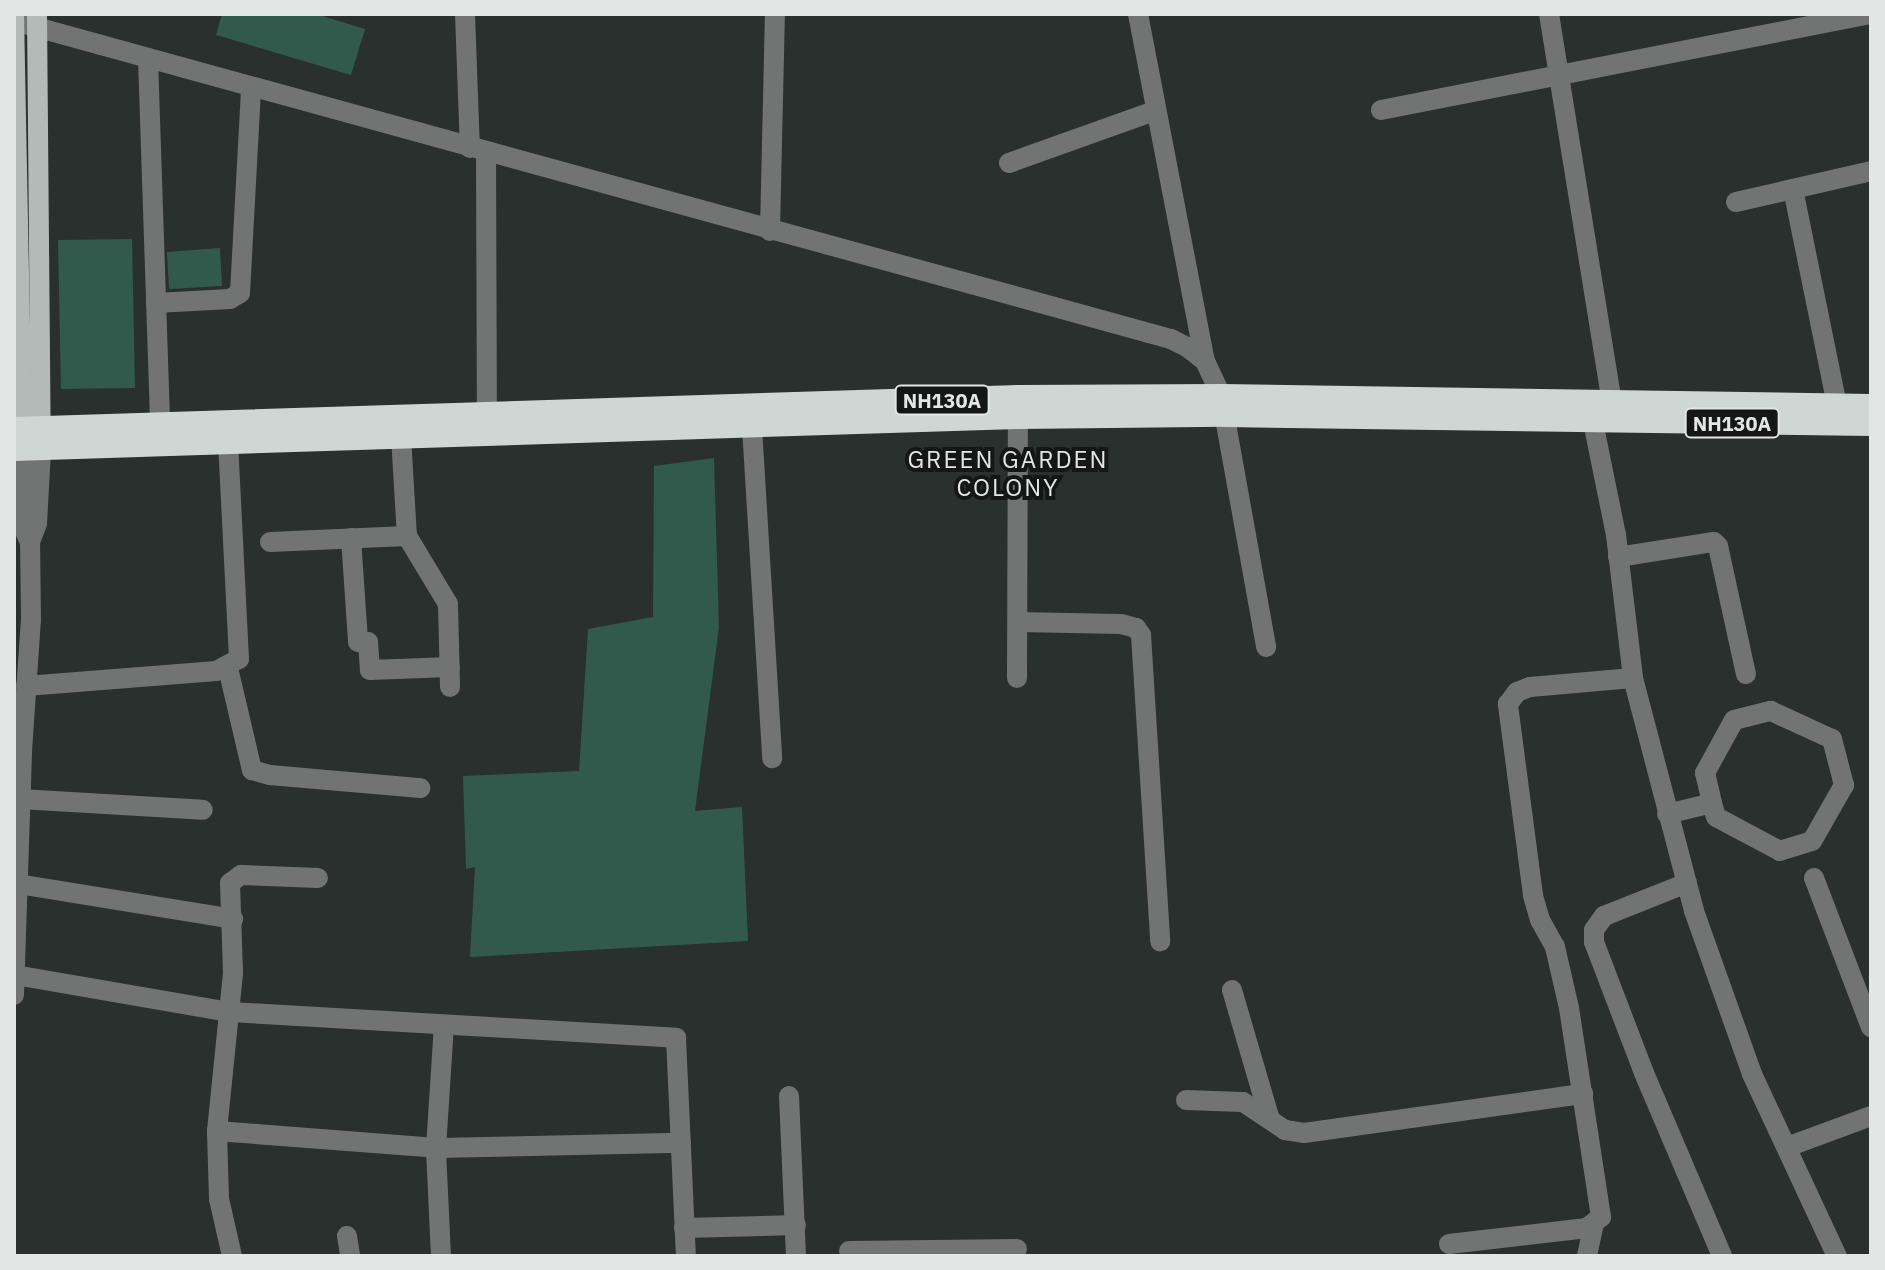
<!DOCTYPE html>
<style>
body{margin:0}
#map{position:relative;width:1885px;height:1270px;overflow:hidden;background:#29302d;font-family:"IBM Plex Sans",sans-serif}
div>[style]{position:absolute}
.building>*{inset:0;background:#325a4c}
.minor>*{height:20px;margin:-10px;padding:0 10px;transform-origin:10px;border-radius:10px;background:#717473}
.major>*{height:20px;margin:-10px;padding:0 10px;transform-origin:10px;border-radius:10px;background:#b3bbb8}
.highway>*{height:24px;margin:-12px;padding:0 12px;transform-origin:12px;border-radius:12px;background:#ced7d3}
span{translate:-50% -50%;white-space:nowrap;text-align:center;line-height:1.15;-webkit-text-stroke:8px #141715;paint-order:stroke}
.shield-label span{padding:2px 6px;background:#141715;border:2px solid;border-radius:6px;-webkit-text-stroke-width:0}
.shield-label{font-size:20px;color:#e2e7e5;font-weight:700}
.neighbourhood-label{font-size:24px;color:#e2e7e5;letter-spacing:2px}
.frame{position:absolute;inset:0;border:16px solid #e2e7e5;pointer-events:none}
</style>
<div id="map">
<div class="building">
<i style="clip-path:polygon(222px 14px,316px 14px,365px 29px,351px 75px,216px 35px)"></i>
<i style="clip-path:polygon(132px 239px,135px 388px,61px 389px,58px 240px)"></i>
<i style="clip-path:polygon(220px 248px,222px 286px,169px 289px,167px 252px)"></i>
<i style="clip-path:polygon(714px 458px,719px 627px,695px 811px,742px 807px,748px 941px,470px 957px,475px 867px,466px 869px,463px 776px,579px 771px,588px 629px,653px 617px,654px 466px)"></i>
</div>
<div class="minor">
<i style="left:465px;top:14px;width:134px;rotate:87.9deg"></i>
<i style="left:1138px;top:14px;width:353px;rotate:79.1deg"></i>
<i style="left:1549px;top:14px;width:393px;rotate:80.8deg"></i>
<i style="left:14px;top:21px;width:1200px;rotate:15.37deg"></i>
<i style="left:1171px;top:339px;width:18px;rotate:27deg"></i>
<i style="left:1187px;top:347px;width:23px;rotate:38deg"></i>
<i style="left:1205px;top:361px;width:38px;rotate:65deg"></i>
<i style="left:1221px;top:396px;width:255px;rotate:79.8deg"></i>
<i style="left:148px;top:58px;width:367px;rotate:88.1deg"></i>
<i style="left:1381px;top:110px;width:499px;rotate:-11.1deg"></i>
<i style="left:486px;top:152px;width:262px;rotate:89.8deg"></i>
<i style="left:1009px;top:163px;width:154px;rotate:-19.7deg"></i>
<i style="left:1793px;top:189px;width:221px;rotate:78.5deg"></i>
<i style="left:1736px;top:202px;width:139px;rotate:-12.9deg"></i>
<i style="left:770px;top:231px;width:217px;rotate:-88.7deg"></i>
<i style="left:156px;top:303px;width:74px;rotate:-3.1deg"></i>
<i style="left:230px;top:299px;width:12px;rotate:-31deg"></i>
<i style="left:240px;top:293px;width:206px;rotate:-86.9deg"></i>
<i style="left:751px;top:411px;width:348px;rotate:86.5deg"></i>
<i style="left:1593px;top:422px;width:115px;rotate:78.5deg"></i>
<i style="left:1616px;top:535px;width:144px;rotate:83.2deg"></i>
<i style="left:1633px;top:678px;width:241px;rotate:75.3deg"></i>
<i style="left:1694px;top:911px;width:173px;rotate:70.4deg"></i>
<i style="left:1752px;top:1074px;width:201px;rotate:65deg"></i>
<i style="left:401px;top:436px;width:100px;rotate:86.6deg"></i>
<i style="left:407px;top:536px;width:79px;rotate:58.9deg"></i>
<i style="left:448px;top:604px;width:83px;rotate:88.6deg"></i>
<i style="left:22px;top:449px;width:76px;rotate:90deg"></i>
<i style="left:22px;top:525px;width:19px;rotate:65deg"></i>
<i style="left:351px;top:538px;width:104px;rotate:86.1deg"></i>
<i style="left:358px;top:642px;width:10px"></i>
<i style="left:368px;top:642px;width:28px;rotate:86deg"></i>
<i style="left:370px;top:670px;width:80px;rotate:-2.1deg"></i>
<i style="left:270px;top:542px;width:137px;rotate:-2.5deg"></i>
<i style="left:1618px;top:557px;width:97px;rotate:-8.9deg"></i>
<i style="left:1714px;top:542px;width:6px;rotate:45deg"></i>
<i style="left:1718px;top:546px;width:131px;rotate:77.7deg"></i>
<i style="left:1018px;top:622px;width:103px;rotate:1.1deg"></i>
<i style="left:1121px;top:624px;width:16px;rotate:15deg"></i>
<i style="left:1136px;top:628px;width:9px;rotate:54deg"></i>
<i style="left:1141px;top:635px;width:307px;rotate:86.4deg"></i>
<i style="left:228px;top:668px;width:105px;rotate:76.8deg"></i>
<i style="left:252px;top:770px;width:19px;rotate:16deg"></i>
<i style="left:270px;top:775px;width:151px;rotate:5deg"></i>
<i style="left:1017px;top:678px;width:261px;rotate:-89.8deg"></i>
<i style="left:26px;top:686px;width:191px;rotate:-4.5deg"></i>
<i style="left:216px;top:671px;width:26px;rotate:-28deg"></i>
<i style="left:239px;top:659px;width:218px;rotate:-92.9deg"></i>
<i style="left:20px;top:799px;width:183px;rotate:3.4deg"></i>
<i style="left:1667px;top:814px;width:46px;rotate:-13.7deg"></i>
<i style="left:1712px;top:803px;width:31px;rotate:-103deg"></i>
<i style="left:1705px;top:773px;width:60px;rotate:-61.3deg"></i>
<i style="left:1734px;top:720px;width:38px;rotate:-14deg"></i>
<i style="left:1771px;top:711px;width:67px;rotate:24.7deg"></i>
<i style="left:1832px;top:739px;width:48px;rotate:75.4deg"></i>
<i style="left:1844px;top:785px;width:64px;rotate:119.7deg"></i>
<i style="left:1812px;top:841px;width:34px;rotate:163deg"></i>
<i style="left:1780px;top:851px;width:72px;rotate:-152deg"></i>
<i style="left:1716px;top:817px;width:15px;rotate:-106deg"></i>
<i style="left:1814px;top:878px;width:160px;rotate:69.1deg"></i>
<i style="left:1687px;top:883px;width:89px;rotate:158.3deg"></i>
<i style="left:1604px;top:916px;width:17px;rotate:126deg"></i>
<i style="left:1594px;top:930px;width:12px;rotate:90deg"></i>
<i style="left:1594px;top:942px;width:140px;rotate:69.1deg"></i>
<i style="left:1644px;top:1073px;width:199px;rotate:66.9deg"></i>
<i style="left:18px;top:884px;width:218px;rotate:9.2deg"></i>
<i style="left:15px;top:975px;width:218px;rotate:9.8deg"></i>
<i style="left:230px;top:1012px;width:447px;rotate:3.3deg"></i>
<i style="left:676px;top:1038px;width:218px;rotate:87.4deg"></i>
<i style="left:1232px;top:990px;width:135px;rotate:73.7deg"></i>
<i style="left:14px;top:995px;width:244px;rotate:-88.1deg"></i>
<i style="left:22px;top:751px;width:131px;rotate:-86.1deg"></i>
<i style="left:31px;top:620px;width:78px;rotate:-90.7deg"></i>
<i style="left:30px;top:542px;width:19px;rotate:-69deg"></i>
<i style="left:37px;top:524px;width:75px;rotate:-86.9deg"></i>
<i style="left:789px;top:1096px;width:160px;rotate:87.5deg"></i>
<i style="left:1186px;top:1100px;width:57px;rotate:2deg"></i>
<i style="left:1243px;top:1102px;width:50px;rotate:33.7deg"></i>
<i style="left:1285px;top:1130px;width:19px;rotate:9deg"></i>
<i style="left:1304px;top:1133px;width:282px;rotate:-8deg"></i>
<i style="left:217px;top:1131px;width:220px;rotate:4.4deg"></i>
<i style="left:436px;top:1148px;width:245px;rotate:-1.2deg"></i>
<i style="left:1787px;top:1147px;width:90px;rotate:-20.3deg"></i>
<i style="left:684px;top:1228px;width:112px;rotate:-1.5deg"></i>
<i style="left:347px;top:1236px;width:20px;rotate:81deg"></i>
<i style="left:1449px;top:1244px;width:139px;rotate:-6.6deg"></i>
<i style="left:1587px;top:1228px;width:18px;rotate:-38deg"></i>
<i style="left:1601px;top:1217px;width:211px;rotate:-98.7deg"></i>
<i style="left:1569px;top:1008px;width:63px;rotate:-102.9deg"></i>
<i style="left:1555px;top:947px;width:31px;rotate:-119deg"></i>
<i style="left:1540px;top:920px;width:26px;rotate:-106deg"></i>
<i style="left:1533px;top:895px;width:193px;rotate:-97.5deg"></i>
<i style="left:1508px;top:704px;width:15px;rotate:-53deg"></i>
<i style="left:1517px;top:692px;width:14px;rotate:-21deg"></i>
<i style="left:1530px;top:687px;width:103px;rotate:-5deg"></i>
<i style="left:849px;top:1251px;width:168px;rotate:-0.7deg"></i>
<i style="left:232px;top:1256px;width:58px;rotate:-102.8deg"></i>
<i style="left:219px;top:1199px;width:68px;rotate:-91.7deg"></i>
<i style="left:217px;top:1131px;width:159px;rotate:-84.2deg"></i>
<i style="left:233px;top:973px;width:90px;rotate:-91.9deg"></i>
<i style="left:230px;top:883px;width:14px;rotate:-36deg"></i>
<i style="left:241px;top:875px;width:77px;rotate:2.2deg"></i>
<i style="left:441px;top:1256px;width:108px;rotate:-92.7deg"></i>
<i style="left:436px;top:1148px;width:123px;rotate:-86.3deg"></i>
<i style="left:1587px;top:1256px;width:30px;rotate:-78deg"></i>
</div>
<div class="major">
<i style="left:14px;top:14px;width:428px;rotate:88.9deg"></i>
<i style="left:37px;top:14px;width:428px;rotate:89.5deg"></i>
</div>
<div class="highway">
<i style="left:14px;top:429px;width:1005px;rotate:-1.83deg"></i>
<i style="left:1018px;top:397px;width:203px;rotate:-0.3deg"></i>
<i style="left:1221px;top:396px;width:650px;rotate:0.88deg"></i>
<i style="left:14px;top:449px;width:1005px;rotate:-1.83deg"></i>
<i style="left:1018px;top:417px;width:207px;rotate:-0.6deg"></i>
<i style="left:1225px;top:415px;width:646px;rotate:0.8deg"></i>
</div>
<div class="shield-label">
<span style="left:942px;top:400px">NH130A</span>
<span style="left:1732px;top:423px">NH130A</span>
</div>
<div class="neighbourhood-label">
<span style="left:1008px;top:474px">GREEN GARDEN<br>COLONY</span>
</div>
<div class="frame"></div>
</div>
